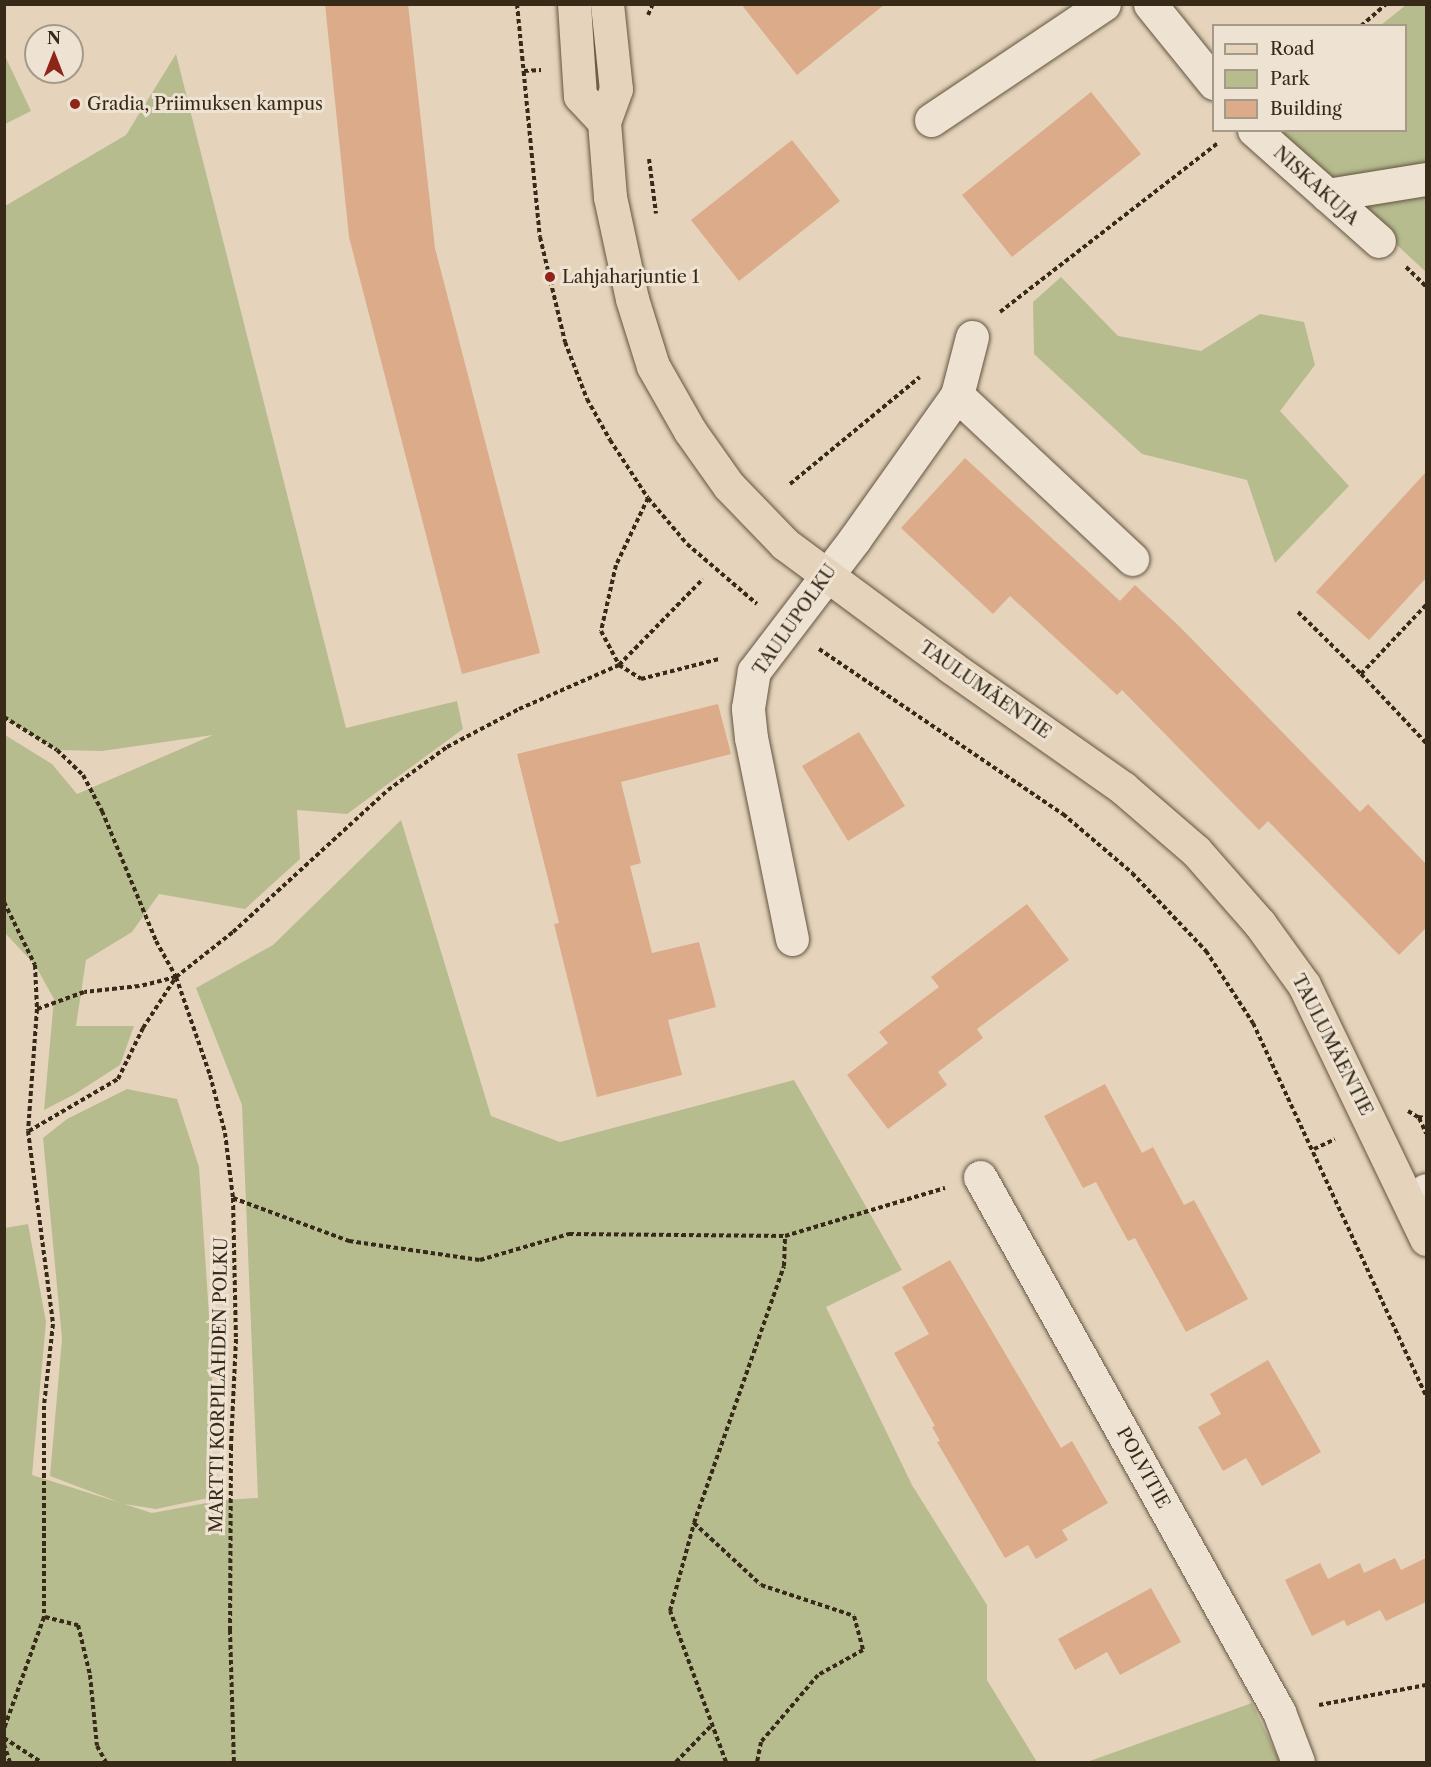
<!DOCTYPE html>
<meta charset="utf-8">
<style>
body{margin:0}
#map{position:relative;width:1431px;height:1767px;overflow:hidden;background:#e5d4bb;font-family:"Libre Caslon Text",serif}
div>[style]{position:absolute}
.green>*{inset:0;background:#b6bc8e}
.building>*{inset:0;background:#dbab8a}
.path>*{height:4px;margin-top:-2px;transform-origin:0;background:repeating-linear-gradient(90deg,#382a18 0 4.5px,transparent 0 7.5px)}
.roads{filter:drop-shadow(0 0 2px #635441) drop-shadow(0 0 2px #635441)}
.minor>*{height:33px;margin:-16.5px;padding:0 16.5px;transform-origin:16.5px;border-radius:16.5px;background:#eee3d3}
.major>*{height:33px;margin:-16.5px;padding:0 16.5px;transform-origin:16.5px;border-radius:16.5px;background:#e5d4bb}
.dots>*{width:16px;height:16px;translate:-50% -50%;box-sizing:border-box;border:3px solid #eee3d3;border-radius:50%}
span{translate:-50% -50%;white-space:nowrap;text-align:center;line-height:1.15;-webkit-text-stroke:6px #eee3d3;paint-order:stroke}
.poi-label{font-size:18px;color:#382a18}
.left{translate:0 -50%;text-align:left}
.street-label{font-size:18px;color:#382a18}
.frame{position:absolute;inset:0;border:6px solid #382a18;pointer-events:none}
.legend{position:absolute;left:1212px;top:24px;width:195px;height:108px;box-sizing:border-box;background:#eee3d3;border:2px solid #a59988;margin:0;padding:8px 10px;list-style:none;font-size:18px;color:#382a18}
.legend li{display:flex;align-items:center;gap:12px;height:30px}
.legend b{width:30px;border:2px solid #a59988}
.north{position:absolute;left:24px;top:24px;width:60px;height:60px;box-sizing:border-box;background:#eee3d3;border:2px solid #a59988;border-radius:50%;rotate:0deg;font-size:16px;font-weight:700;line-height:24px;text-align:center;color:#382a18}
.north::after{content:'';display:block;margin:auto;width:21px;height:27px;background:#8f2418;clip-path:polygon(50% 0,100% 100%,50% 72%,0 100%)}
</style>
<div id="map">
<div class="green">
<i style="clip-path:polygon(1406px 5px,1426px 5px,1426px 272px,1274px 131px,1406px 130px,1406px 26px,1381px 25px)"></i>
<i style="clip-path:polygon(176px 54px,346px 728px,457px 701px,463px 729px,347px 814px,297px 810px,300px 859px,245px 909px,159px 894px,132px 932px,86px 960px,76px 1026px,134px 1026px,120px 1065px,75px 1094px,44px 1110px,54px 999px,35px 965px,5px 933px,5px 735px,52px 764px,77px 794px,213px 735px,102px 751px,57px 750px,5px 718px,5px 206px,126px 135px)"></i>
<i style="clip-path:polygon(5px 56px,31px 111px,5px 124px,4px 124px)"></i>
<i style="clip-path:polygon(1061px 277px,1118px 336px,1201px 351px,1260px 314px,1304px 322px,1315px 365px,1280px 411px,1349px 486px,1275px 563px,1247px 480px,1142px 454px,1034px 354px,1033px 302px)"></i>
<i style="clip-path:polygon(401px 820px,491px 1116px,560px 1142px,794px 1080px,902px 1270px,826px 1307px,912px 1485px,987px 1605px,987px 1680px,1037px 1762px,5px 1762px,5px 1228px,28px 1224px,46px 1322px,32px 1475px,121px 1503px,50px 1476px,62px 1339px,43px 1138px,67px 1119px,127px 1089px,177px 1099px,199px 1167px,212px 1359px,213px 1497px,156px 1509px,124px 1504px,152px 1513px,223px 1500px,258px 1498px,242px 1105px,196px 988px,273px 945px)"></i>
<i style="clip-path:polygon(1252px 1703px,1280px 1762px,1087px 1762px)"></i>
</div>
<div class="building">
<i style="clip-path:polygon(325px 4px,408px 4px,435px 248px,540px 653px,462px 674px,349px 237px)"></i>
<i style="clip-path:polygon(741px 4px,885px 4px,797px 75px)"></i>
<i style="clip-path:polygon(1091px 92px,1141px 154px,1012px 257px,962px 195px)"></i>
<i style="clip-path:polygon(792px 140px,840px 201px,739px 281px,691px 220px)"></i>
<i style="clip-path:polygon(965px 458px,1120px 601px,1135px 585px,1180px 627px,1360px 812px,1368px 804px,1426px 864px,1426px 928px,1399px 955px,1268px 821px,1259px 830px,1122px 690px,1117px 695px,1010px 596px,993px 614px,901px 528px)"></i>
<i style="clip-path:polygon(1426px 472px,1426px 578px,1369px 640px,1316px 592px)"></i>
<i style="clip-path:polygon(718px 704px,731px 754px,621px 782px,641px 863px,630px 866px,652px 953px,699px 942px,716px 1007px,668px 1020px,682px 1075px,597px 1097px,554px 924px,559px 923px,517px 754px)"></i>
<i style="clip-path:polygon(859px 732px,905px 806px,848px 841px,802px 766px)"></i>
<i style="clip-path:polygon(1027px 904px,1069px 960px,977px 1029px,983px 1038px,938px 1072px,947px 1085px,888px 1129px,847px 1075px,888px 1043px,879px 1032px,939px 987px,931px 977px)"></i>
<i style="clip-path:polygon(1105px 1084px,1142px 1153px,1153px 1147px,1184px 1205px,1194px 1200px,1248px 1299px,1186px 1332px,1135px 1238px,1128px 1241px,1096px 1182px,1083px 1188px,1044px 1116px)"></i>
<i style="clip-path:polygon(950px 1260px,1061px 1448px,1072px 1441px,1108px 1503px,1062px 1530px,1068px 1540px,1036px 1559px,1028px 1545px,1005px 1558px,937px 1442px,940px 1441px,932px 1427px,935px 1426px,894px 1353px,929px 1334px,902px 1287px)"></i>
<i style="clip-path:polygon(1268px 1360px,1321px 1452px,1262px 1486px,1246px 1458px,1223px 1471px,1198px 1427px,1221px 1414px,1210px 1394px)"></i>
<i style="clip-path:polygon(1395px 1558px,1401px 1570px,1426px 1558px,1426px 1602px,1386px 1621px,1380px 1610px,1347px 1626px,1344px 1620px,1312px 1636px,1285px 1580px,1320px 1563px,1328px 1579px,1360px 1563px,1364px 1573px)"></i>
<i style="clip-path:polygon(1151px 1588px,1181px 1642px,1120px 1675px,1107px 1652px,1075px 1670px,1058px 1639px)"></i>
</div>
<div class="path">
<i style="left:517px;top:4px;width:234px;rotate:84.4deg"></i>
<i style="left:540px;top:237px;width:108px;rotate:76.6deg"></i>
<i style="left:565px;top:342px;width:61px;rotate:68.9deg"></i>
<i style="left:587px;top:399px;width:47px;rotate:60.7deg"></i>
<i style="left:610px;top:440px;width:69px;rotate:56.8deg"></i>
<i style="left:648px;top:498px;width:60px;rotate:49.7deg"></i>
<i style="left:687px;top:544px;width:92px;rotate:40.6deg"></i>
<i style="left:648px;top:15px;width:12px;rotate:-66deg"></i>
<i style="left:1361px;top:26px;width:33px;rotate:-41deg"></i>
<i style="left:524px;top:71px;width:17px;rotate:-3deg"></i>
<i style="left:649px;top:159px;width:55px;rotate:82.7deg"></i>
<i style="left:1406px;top:267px;width:28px;rotate:44deg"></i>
<i style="left:1000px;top:312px;width:277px;rotate:-37.8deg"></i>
<i style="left:790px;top:484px;width:168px;rotate:-39.5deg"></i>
<i style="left:648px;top:498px;width:74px;rotate:115.5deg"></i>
<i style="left:616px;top:565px;width:68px;rotate:102.8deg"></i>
<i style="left:601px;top:631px;width:38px;rotate:62deg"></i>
<i style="left:619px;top:665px;width:26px;rotate:32deg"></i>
<i style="left:641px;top:679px;width:81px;rotate:-14.4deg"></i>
<i style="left:1426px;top:605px;width:95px;rotate:133.3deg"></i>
<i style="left:1361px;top:674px;width:95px;rotate:46.7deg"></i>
<i style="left:1298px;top:612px;width:88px;rotate:44.5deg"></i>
<i style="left:819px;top:649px;width:295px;rotate:34.1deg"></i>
<i style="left:1063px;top:814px;width:91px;rotate:40.5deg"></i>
<i style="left:1132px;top:873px;width:108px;rotate:46.5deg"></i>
<i style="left:1206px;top:951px;width:86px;rotate:56.9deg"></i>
<i style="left:1253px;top:1023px;width:410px;rotate:65.1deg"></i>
<i style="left:4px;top:717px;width:62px;rotate:31.9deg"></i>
<i style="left:57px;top:750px;width:36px;rotate:44deg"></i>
<i style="left:83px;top:775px;width:41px;rotate:62.2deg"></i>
<i style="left:102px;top:811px;width:141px;rotate:67.4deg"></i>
<i style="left:156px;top:941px;width:41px;rotate:60.9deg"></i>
<i style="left:176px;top:977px;width:104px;rotate:70.9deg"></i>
<i style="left:210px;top:1075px;width:60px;rotate:75.5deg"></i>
<i style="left:225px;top:1133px;width:65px;rotate:83deg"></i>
<i style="left:233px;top:1198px;width:141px;rotate:88.8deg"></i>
<i style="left:236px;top:1339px;width:107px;rotate:92.7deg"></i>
<i style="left:231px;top:1446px;width:184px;rotate:90.3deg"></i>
<i style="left:230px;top:1630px;width:132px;rotate:88.3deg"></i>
<i style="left:4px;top:902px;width:70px;rotate:63.8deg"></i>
<i style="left:35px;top:965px;width:44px;rotate:87.4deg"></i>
<i style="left:37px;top:1009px;width:122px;rotate:94.2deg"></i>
<i style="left:28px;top:1131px;width:195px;rotate:82.6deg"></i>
<i style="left:53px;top:1324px;width:82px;rotate:96.3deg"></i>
<i style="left:44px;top:1406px;width:211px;rotate:90deg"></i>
<i style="left:44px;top:1617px;width:119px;rotate:109.7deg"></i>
<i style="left:176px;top:977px;width:73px;rotate:-38.3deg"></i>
<i style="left:233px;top:932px;width:210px;rotate:-42.5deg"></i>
<i style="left:388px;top:790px;width:73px;rotate:-36.1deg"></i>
<i style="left:447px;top:747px;width:81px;rotate:-27.8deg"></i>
<i style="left:519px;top:709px;width:109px;rotate:-23.7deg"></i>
<i style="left:619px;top:665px;width:120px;rotate:-45.7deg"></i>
<i style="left:1408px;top:1111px;width:12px;rotate:31deg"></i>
<i style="left:1418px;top:1117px;width:8px;rotate:7deg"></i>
<i style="left:1419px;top:1118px;width:17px;rotate:65deg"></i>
<i style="left:29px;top:1131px;width:103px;rotate:-30.3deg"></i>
<i style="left:118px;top:1079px;width:57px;rotate:-63.9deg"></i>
<i style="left:143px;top:1028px;width:61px;rotate:-57.1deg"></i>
<i style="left:176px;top:977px;width:38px;rotate:166deg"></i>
<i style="left:139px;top:986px;width:55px;rotate:173.8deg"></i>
<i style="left:84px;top:992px;width:50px;rotate:160.1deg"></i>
<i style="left:1314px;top:1149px;width:23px;rotate:-25deg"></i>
<i style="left:233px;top:1198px;width:124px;rotate:20.3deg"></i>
<i style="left:349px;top:1241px;width:132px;rotate:8.3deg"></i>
<i style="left:480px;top:1260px;width:93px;rotate:-16.3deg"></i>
<i style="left:569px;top:1234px;width:216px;rotate:0.5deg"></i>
<i style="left:785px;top:1236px;width:167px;rotate:-16.7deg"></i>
<i style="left:694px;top:1523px;width:91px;rotate:42.8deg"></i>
<i style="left:761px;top:1585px;width:98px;rotate:18.4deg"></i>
<i style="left:854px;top:1616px;width:35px;rotate:75deg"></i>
<i style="left:863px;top:1650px;width:51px;rotate:150.9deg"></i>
<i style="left:818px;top:1675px;width:88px;rotate:130.4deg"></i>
<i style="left:761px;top:1742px;width:20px;rotate:101deg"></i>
<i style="left:45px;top:1617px;width:34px;rotate:14deg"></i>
<i style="left:78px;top:1625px;width:51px;rotate:76.5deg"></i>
<i style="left:90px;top:1675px;width:71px;rotate:84.4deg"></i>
<i style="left:97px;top:1746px;width:18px;rotate:61deg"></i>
<i style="left:1319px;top:1705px;width:109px;rotate:-10.6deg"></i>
<i style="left:4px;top:1738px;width:44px;rotate:33deg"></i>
<i style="left:4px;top:1744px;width:19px;rotate:72deg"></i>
<i style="left:676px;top:1762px;width:52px;rotate:-45.8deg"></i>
<i style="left:726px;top:1762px;width:161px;rotate:-110.3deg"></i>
<i style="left:670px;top:1611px;width:91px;rotate:-74.7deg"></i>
<i style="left:694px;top:1523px;width:272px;rotate:-70.7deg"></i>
<i style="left:784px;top:1266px;width:30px;rotate:-88deg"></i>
</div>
<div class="roads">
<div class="minor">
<i style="left:1150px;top:4px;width:102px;rotate:51deg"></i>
<i style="left:931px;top:120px;width:208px;rotate:-33.8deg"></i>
<i style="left:1254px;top:130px;width:167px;rotate:41.6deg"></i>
<i style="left:1327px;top:195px;width:100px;rotate:-9.2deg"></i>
<i style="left:957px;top:395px;width:240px;rotate:43.1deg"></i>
<i style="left:792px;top:939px;width:205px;rotate:-101.5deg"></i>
<i style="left:751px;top:738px;width:30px;rotate:-96deg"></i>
<i style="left:748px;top:708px;width:37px;rotate:-81deg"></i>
<i style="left:754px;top:671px;width:165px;rotate:-52.6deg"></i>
<i style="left:854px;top:540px;width:178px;rotate:-54.6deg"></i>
<i style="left:957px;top:395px;width:60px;rotate:-75.5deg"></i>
<i style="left:980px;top:1177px;width:613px;rotate:60.8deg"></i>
<i style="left:1279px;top:1712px;width:53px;rotate:69.2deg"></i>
<i style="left:1411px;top:1205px;width:21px;rotate:-45deg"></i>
</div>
<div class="major">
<i style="left:574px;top:4px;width:92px;rotate:86.3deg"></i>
<i style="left:580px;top:96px;width:35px;rotate:47deg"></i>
<i style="left:607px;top:4px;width:85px;rotate:84deg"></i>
<i style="left:616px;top:89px;width:35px;rotate:110deg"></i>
<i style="left:604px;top:122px;width:75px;rotate:85.4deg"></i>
<i style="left:610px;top:197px;width:104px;rotate:77.8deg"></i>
<i style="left:632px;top:299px;width:70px;rotate:72.6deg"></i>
<i style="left:653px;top:366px;width:75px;rotate:60.4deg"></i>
<i style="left:690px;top:431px;width:67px;rotate:54.7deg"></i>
<i style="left:729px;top:486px;width:81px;rotate:46deg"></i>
<i style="left:785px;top:544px;width:207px;rotate:36.5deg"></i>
<i style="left:951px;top:667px;width:210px;rotate:35.1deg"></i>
<i style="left:1123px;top:788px;width:96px;rotate:40.8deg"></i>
<i style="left:1196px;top:851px;width:97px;rotate:48.8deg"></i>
<i style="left:1260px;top:924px;width:75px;rotate:54.2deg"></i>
<i style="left:1304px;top:985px;width:282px;rotate:64.3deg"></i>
</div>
</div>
<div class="dots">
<i style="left:75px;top:104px;background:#8f2418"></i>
<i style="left:550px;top:277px;background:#8f2418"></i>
</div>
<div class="poi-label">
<span class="left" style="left:87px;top:104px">Gradia, Priimuksen kampus</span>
<span class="left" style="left:562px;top:277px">Lahjaharjuntie 1</span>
</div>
<div class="street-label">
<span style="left:1316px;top:186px;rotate:42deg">NISKAKUJA</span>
<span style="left:795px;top:620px;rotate:-55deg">TAULUPOLKU</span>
<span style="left:985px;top:690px;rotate:35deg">TAULUMÄENTIE</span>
<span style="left:1332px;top:1045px;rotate:63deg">TAULUMÄENTIE</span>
<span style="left:219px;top:1385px;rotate:-89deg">MARTTI KORPILAHDEN POLKU</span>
<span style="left:1143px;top:1468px;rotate:61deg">POLVITIE</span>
</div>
<div class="frame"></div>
<ul class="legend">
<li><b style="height:8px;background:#e5d4bb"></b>Road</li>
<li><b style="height:16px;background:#b6bc8e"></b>Park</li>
<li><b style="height:16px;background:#dbab8a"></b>Building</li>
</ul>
<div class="north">N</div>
</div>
